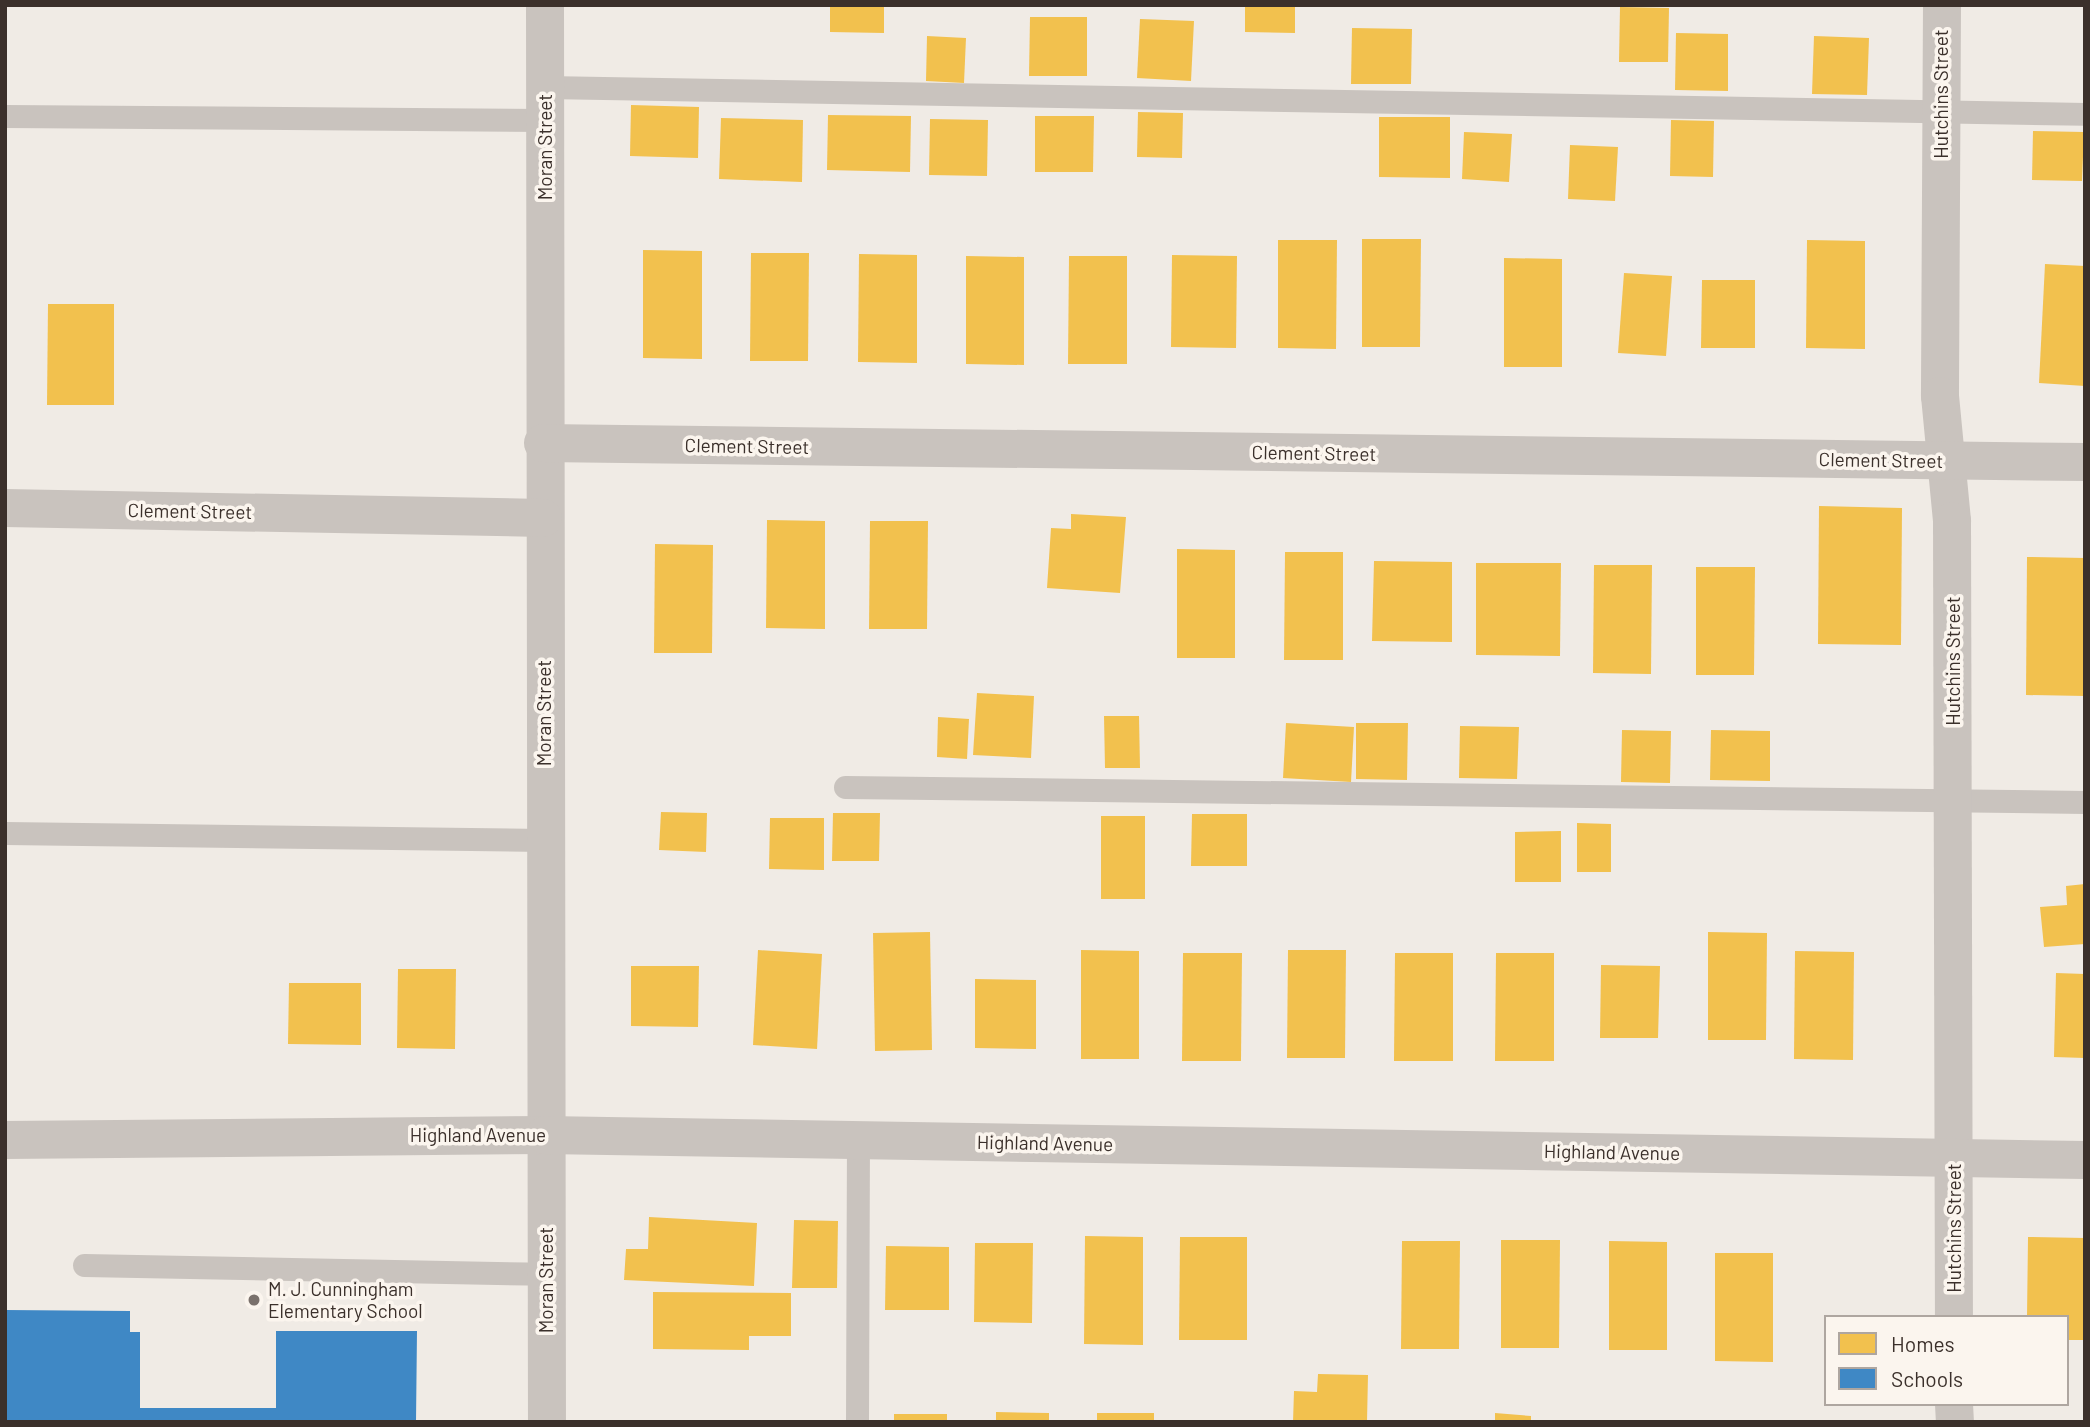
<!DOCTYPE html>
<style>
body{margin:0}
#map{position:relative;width:2090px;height:1427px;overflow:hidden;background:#f0ebe5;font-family:Barlow,sans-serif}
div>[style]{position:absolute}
.homes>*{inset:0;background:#f2c14e}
.schools>*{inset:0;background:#3f88c5}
.lane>*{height:23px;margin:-11.5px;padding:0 11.5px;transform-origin:11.5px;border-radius:11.5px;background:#c9c3be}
.street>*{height:38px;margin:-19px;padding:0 19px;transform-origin:19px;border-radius:19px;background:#c9c3be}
.dots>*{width:19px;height:19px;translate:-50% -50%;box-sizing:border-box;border:4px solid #fbf5ee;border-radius:50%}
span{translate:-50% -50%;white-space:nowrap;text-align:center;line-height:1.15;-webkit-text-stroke:7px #fbf5ee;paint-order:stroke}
.street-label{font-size:19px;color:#3b302b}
.poi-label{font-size:19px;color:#3b302b}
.left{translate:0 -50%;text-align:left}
.frame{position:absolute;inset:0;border:7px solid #3b302b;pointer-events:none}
.legend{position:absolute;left:1824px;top:1315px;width:245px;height:91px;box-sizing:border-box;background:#fbf5ee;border:2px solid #aea6a0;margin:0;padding:9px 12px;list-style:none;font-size:21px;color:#3b302b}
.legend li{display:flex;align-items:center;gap:14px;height:35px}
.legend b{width:35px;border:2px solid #aea6a0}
</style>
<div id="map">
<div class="homes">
<i style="clip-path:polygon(830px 5px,884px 5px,884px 33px,830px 32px)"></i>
<i style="clip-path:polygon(1245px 5px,1295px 5px,1295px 33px,1245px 32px)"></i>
<i style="clip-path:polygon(1620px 7px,1669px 8px,1668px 62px,1619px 62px)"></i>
<i style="clip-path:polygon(1030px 17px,1087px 17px,1087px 76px,1029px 76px)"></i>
<i style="clip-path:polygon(1140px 19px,1194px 21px,1191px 81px,1137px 78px)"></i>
<i style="clip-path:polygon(1352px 28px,1412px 29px,1411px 84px,1351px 84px)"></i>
<i style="clip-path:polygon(1676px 33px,1728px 34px,1728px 91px,1675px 90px)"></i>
<i style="clip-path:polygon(927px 36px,966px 38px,964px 83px,926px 81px)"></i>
<i style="clip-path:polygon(1814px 36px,1869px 38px,1867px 95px,1812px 94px)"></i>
<i style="clip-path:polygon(631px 105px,699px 107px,698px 158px,630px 156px)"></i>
<i style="clip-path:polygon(1138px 112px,1183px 113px,1182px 158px,1137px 157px)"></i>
<i style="clip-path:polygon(828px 115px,911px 116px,910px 172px,827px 170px)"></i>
<i style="clip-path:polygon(1035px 116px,1094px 116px,1093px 172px,1035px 172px)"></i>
<i style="clip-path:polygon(1379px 117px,1450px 117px,1450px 178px,1379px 177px)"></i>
<i style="clip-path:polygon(721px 118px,803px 120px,802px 182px,719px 179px)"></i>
<i style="clip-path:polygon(930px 119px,988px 120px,987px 176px,929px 175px)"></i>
<i style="clip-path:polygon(1671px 120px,1714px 121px,1713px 177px,1670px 176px)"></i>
<i style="clip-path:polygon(2033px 131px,2084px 132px,2082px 181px,2032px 180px)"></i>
<i style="clip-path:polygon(1464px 132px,1512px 134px,1509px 182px,1462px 179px)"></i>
<i style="clip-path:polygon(1570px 145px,1618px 147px,1615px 201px,1568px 199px)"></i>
<i style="clip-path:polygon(1362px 239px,1421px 239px,1420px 347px,1362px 347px)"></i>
<i style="clip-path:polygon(1278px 240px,1337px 240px,1336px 349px,1278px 348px)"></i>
<i style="clip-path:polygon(1807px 240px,1865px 241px,1865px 349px,1806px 348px)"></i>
<i style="clip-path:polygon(643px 250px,702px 251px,702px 359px,643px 358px)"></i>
<i style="clip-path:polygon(751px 253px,809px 253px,808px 361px,750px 361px)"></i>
<i style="clip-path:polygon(859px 254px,917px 255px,917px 363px,858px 362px)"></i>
<i style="clip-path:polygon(1172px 255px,1237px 256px,1236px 348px,1171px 347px)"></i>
<i style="clip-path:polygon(966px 256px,1024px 257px,1024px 365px,966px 364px)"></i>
<i style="clip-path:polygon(1069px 256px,1127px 256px,1127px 364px,1068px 364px)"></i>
<i style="clip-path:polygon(1504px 258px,1562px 259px,1562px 367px,1504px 367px)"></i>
<i style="clip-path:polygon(2045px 264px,2085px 266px,2085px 386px,2039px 383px)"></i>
<i style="clip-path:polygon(1624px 273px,1672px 276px,1666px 356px,1618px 353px)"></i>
<i style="clip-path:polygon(1702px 280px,1755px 280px,1755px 348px,1701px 348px)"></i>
<i style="clip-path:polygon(48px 304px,114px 304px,114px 405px,47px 405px)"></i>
<i style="clip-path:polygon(1819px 506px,1902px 508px,1901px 645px,1818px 644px)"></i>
<i style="clip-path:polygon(1071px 514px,1126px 517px,1120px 593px,1047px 588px,1051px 528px,1071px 529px)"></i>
<i style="clip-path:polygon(767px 520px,825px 521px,825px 629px,766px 628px)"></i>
<i style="clip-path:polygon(870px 521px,928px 521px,927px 629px,869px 629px)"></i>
<i style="clip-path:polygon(655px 544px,713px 545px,712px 653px,654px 653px)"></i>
<i style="clip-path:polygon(1177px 549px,1235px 550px,1235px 658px,1177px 658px)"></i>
<i style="clip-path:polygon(1285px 552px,1343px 552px,1343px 660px,1284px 660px)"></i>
<i style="clip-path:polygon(2027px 557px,2085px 558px,2085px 696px,2026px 695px)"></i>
<i style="clip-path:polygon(1374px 561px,1452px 562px,1452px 642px,1372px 641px)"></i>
<i style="clip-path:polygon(1476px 563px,1561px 563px,1560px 656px,1476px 655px)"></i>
<i style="clip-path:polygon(1594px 565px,1652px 565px,1651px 674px,1593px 673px)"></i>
<i style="clip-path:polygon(1696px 567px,1755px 567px,1754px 675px,1696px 675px)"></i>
<i style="clip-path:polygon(977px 693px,1034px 696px,1031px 758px,973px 755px)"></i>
<i style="clip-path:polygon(1104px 716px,1139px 716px,1140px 768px,1105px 768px)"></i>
<i style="clip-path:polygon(938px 717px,969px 719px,967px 759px,937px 757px)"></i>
<i style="clip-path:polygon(1286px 723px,1354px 727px,1351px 782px,1283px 778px)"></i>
<i style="clip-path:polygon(1356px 723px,1408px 723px,1407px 780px,1356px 779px)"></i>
<i style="clip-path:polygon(1460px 726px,1519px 727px,1517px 779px,1459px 778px)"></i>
<i style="clip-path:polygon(1622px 730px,1671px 731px,1670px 783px,1621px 782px)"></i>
<i style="clip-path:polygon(1711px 730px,1770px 731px,1770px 781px,1710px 780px)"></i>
<i style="clip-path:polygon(661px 812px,707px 813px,706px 852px,659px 850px)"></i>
<i style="clip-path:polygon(833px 813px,880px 813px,879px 861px,832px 861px)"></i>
<i style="clip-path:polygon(1192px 814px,1247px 814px,1247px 866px,1191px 866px)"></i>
<i style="clip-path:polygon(1101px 816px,1145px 816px,1145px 899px,1101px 899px)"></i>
<i style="clip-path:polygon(770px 818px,824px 818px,824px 870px,769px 869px)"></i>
<i style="clip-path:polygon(1577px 823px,1611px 824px,1611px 872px,1577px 872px)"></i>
<i style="clip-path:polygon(1561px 831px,1561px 882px,1515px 882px,1515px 832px)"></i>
<i style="clip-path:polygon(2085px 884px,2085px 944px,2044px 947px,2040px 907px,2067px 905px,2066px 886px)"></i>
<i style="clip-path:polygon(930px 932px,932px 1050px,875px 1051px,873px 933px)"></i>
<i style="clip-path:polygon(1708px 932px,1767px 933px,1766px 1040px,1708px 1040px)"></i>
<i style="clip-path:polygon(758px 950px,822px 954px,817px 1049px,753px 1045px)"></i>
<i style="clip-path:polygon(1081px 950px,1139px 951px,1139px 1059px,1081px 1059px)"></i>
<i style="clip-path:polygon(1288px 950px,1346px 950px,1345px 1058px,1287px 1058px)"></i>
<i style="clip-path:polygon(1795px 951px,1854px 952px,1853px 1060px,1794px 1059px)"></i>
<i style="clip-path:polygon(1183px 953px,1242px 953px,1241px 1061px,1182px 1061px)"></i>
<i style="clip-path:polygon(1395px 953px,1453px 953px,1453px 1061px,1394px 1061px)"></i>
<i style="clip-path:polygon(1496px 953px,1554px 953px,1554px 1061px,1495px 1061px)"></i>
<i style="clip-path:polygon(1601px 965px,1660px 966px,1658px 1038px,1600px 1038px)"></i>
<i style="clip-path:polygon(631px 966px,699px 966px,698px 1027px,631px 1026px)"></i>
<i style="clip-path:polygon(398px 969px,456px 969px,455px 1049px,397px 1048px)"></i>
<i style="clip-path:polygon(2056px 973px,2085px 974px,2085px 1058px,2054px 1057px)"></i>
<i style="clip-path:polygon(975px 979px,1036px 980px,1036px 1049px,975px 1048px)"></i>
<i style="clip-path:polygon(289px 983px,361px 983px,361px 1045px,288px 1044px)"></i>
<i style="clip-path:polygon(649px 1217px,757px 1223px,754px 1286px,624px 1280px,626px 1249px,648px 1249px)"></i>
<i style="clip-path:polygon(794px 1220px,838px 1221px,837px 1288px,792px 1288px)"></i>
<i style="clip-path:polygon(1085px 1236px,1143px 1237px,1143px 1345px,1084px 1344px)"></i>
<i style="clip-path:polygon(1180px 1237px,1247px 1237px,1247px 1340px,1179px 1340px)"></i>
<i style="clip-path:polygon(2028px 1237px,2085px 1238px,2085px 1340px,2067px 1340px,2067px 1317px,2027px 1317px)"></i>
<i style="clip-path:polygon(1501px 1240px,1560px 1240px,1559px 1348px,1501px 1348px)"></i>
<i style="clip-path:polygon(1402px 1241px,1460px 1241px,1459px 1349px,1401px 1349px)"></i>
<i style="clip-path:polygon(1609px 1241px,1667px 1242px,1667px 1350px,1609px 1350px)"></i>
<i style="clip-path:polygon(975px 1243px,1033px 1243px,1032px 1323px,974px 1322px)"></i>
<i style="clip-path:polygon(886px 1246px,949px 1247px,949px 1310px,885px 1310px)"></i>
<i style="clip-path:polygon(1715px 1253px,1773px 1253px,1773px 1362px,1715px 1361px)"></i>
<i style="clip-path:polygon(653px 1292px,791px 1293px,791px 1336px,749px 1336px,749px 1350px,653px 1349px)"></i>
<i style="clip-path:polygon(1318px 1374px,1368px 1375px,1367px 1422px,1293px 1422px,1294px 1391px,1317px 1392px)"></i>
<i style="clip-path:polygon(996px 1412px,1049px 1413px,1049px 1422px,996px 1422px)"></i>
<i style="clip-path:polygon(1097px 1413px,1154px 1413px,1154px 1422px,1097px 1422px)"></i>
<i style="clip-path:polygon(1495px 1413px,1531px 1416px,1531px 1422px,1495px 1422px)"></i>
<i style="clip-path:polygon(894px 1414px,947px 1414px,947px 1422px,894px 1422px)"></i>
</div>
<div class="schools">
<i style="clip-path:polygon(5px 1310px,130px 1311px,130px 1332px,140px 1332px,140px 1408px,276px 1408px,276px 1331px,417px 1331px,416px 1422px,5px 1422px)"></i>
</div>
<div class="lane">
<i style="left:545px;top:87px;width:1540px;rotate:1deg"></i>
<i style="left:5px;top:116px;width:540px;rotate:0.42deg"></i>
<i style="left:845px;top:787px;width:1240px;rotate:0.69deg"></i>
<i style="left:5px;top:833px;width:539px;rotate:0.74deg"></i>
<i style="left:84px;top:1265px;width:462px;rotate:1.1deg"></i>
<i style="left:857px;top:1422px;width:282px;rotate:-89.8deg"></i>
</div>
<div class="street">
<i style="left:545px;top:5px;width:1417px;rotate:89.92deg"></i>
<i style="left:1942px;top:5px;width:391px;rotate:90.3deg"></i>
<i style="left:1940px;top:396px;width:126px;rotate:84.5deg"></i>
<i style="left:1952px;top:521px;width:796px;rotate:89.86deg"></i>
<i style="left:543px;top:443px;width:1542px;rotate:0.71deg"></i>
<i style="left:5px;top:508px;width:538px;rotate:1.06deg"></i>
<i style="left:5px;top:1140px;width:540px;rotate:-0.53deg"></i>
<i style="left:545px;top:1135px;width:1540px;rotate:0.93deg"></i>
<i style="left:1954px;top:1404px;width:18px;rotate:87deg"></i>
</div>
<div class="dots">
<i style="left:254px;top:1300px;background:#7a716c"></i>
</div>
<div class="street-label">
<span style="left:1941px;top:94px;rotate:-90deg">Hutchins Street</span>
<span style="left:545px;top:147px;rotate:-90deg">Moran Street</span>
<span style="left:747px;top:446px;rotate:1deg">Clement Street</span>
<span style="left:1314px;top:453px;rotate:1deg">Clement Street</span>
<span style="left:1881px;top:460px;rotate:1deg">Clement Street</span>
<span style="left:190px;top:511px;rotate:1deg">Clement Street</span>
<span style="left:1953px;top:661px;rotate:-90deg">Hutchins Street</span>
<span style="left:544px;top:713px;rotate:-90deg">Moran Street</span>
<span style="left:478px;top:1135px">Highland Avenue</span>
<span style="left:1045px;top:1143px;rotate:1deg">Highland Avenue</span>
<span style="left:1612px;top:1152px;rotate:1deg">Highland Avenue</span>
<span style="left:1954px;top:1228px;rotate:-90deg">Hutchins Street</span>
<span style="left:546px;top:1280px;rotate:-90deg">Moran Street</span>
</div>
<div class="poi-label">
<span class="left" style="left:268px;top:1300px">M. J. Cunningham<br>Elementary School</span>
</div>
<div class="frame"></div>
<ul class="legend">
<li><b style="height:19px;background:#f2c14e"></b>Homes</li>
<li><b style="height:19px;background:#3f88c5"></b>Schools</li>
</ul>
</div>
